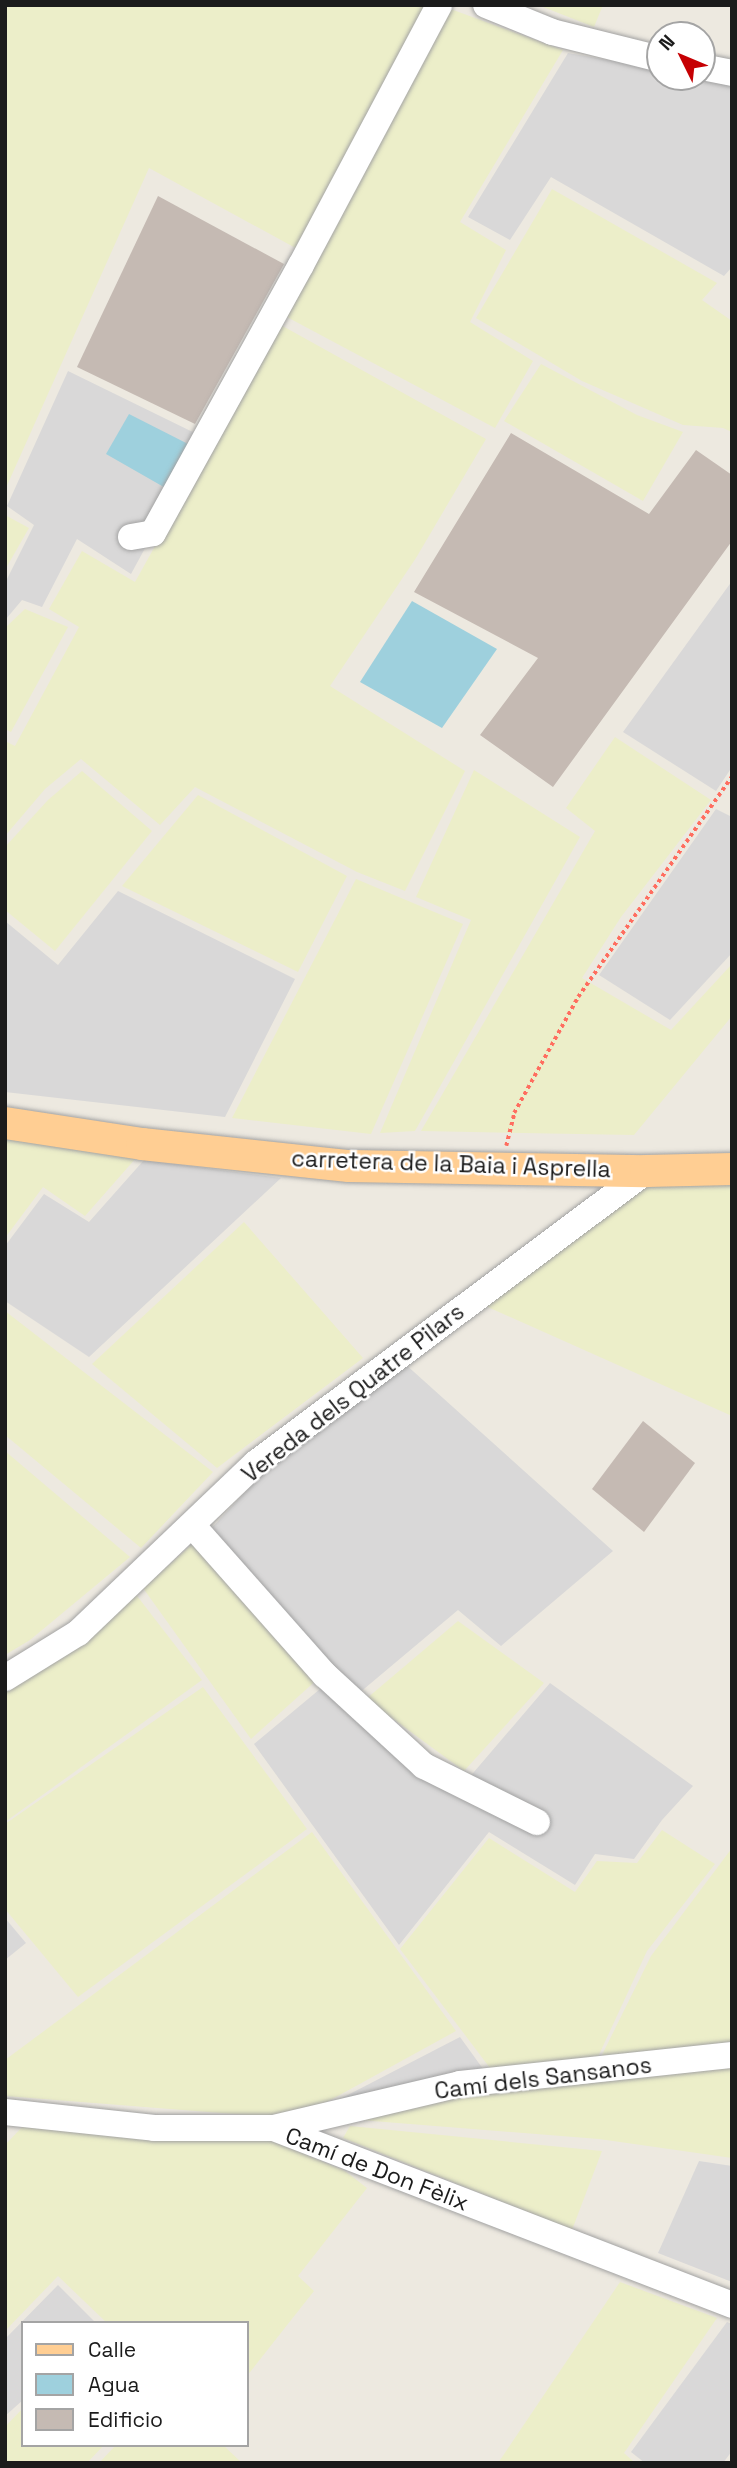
<!DOCTYPE html>
<meta charset="utf-8">
<style>
body{margin:0}
#map{position:relative;width:737px;height:2468px;overflow:hidden;background:#ede9e0;font-family:"Space Grotesk",sans-serif}
div>[style]{position:absolute}
.residential>*{inset:0;background:#d9d8d8}
.farmland>*{inset:0;background:#eceec9}
.water>*{inset:0;background:#9ed0dd}
.building>*{inset:0;background:#c5bab3}
.path>*{height:3.5px;margin-top:-1.75px;transform-origin:0;background:repeating-linear-gradient(90deg,#ff6d5f 0 3.5px,transparent 0 7px)}
.roads{filter:drop-shadow(0 0 2px #a2a2a2) drop-shadow(0 0 2px #a2a2a2)}
.minor>*{height:26px;margin:-13px;padding:0 13px;transform-origin:13px;border-radius:13px;background:#fff}
.major>*{height:32px;margin:-16px;padding:0 16px;transform-origin:16px;border-radius:16px;background:#ffce93}
span{translate:-50% -50%;white-space:nowrap;text-align:center;line-height:1.15;-webkit-text-stroke:5px #fff;paint-order:stroke}
.street-label{font-size:23px;color:#1b1b1b}
.frame{position:absolute;inset:0;border:7px solid #1b1b1b;pointer-events:none}
.legend{position:absolute;left:21px;top:2321px;width:228px;height:126px;box-sizing:border-box;background:#fff;border:2px solid #a4a4a4;margin:0;padding:9px 12px;list-style:none;font-size:21px;color:#1b1b1b}
.legend li{display:flex;align-items:center;gap:14px;height:35px}
.legend b{width:35px;border:2px solid #a4a4a4}
.north{position:absolute;left:646px;top:21px;width:70px;height:70px;box-sizing:border-box;background:#fff;border:2px solid #a4a4a4;border-radius:50%;rotate:313deg;font-size:19px;font-weight:700;line-height:28px;text-align:center;color:#1b1b1b}
.north::after{content:'';display:block;margin:auto;width:24px;height:32px;background:#c60003;clip-path:polygon(50% 0,100% 100%,50% 72%,0 100%)}
</style>
<div id="map">
<div class="residential">
<i style="clip-path:polygon(568px 53px,660px 69px,660px 77px,701px 77px,732px 83px,732px 267px,724px 276px,551px 177px,510px 240px,468px 217px)"></i>
<i style="clip-path:polygon(68px 371px,205px 438px,131px 574px,77px 539px,42px 607px,22px 600px,6px 619px,5px 583px,34px 525px,7px 506px)"></i>
<i style="clip-path:polygon(732px 581px,732px 767px,716px 791px,623px 732px)"></i>
<i style="clip-path:polygon(716px 809px,732px 817px,732px 953px,670px 1020px,599px 975px)"></i>
<i style="clip-path:polygon(118px 891px,295px 979px,225px 1117px,5px 1092px,5px 921px,58px 965px)"></i>
<i style="clip-path:polygon(144px 1160px,281px 1178px,89px 1357px,5px 1301px,5px 1246px,44px 1194px,89px 1222px)"></i>
<i style="clip-path:polygon(404px 1363px,613px 1551px,501px 1646px,458px 1610px,358px 1694px,207px 1533px,263px 1473px)"></i>
<i style="clip-path:polygon(332px 1679px,419px 1753px,468px 1779px,550px 1683px,693px 1786px,662px 1820px,634px 1859px,595px 1854px,575px 1885px,489px 1832px,399px 1945px,254px 1744px)"></i>
<i style="clip-path:polygon(5px 1918px,26px 1943px,5px 1960px)"></i>
<i style="clip-path:polygon(460px 2037px,486px 2073px,311px 2114px)"></i>
<i style="clip-path:polygon(699px 2161px,732px 2166px,732px 2282px,658px 2253px)"></i>
<i style="clip-path:polygon(58px 2285px,96px 2323px,23px 2323px,23px 2400px,5px 2416px,5px 2339px)"></i>
<i style="clip-path:polygon(727px 2322px,732px 2324px,732px 2451px,723px 2463px,645px 2463px,631px 2452px)"></i>
</div>
<div class="farmland">
<i style="clip-path:polygon(5px 5px,430px 5px,301px 251px,149px 168px,5px 490px)"></i>
<i style="clip-path:polygon(538px 5px,603px 5px,594px 27px)"></i>
<i style="clip-path:polygon(445px 7px,563px 50px,460px 222px,506px 250px,470px 322px,533px 361px,495px 428px,285px 316px)"></i>
<i style="clip-path:polygon(552px 189px,717px 283px,702px 300px,732px 321px,732px 432px,723px 428px,683px 425px,582px 381px,476px 318px)"></i>
<i style="clip-path:polygon(279px 324px,486px 439px,416px 558px,330px 686px,465px 771px,405px 891px,357px 872px,195px 787px,160px 825px,81px 759px,45px 789px,5px 836px,5px 741px,15px 746px,79px 627px,49px 609px,82px 551px,135px 582px)"></i>
<i style="clip-path:polygon(541px 364px,637px 415px,683px 432px,643px 501px,504px 421px)"></i>
<i style="clip-path:polygon(5px 515px,29px 528px,5px 570px)"></i>
<i style="clip-path:polygon(25px 609px,68px 627px,11px 732px,5px 729px,5px 628px)"></i>
<i style="clip-path:polygon(615px 737px,711px 800px,621px 917px,582px 978px,671px 1030px,732px 964px,732px 1016px,634px 1135px,421px 1131px,595px 831px,566px 808px)"></i>
<i style="clip-path:polygon(474px 770px,580px 837px,415px 1131px,380px 1133px,471px 920px,416px 897px)"></i>
<i style="clip-path:polygon(82px 771px,152px 831px,55px 951px,5px 910px,5px 847px,48px 800px)"></i>
<i style="clip-path:polygon(198px 795px,347px 876px,298px 972px,122px 886px)"></i>
<i style="clip-path:polygon(356px 879px,463px 924px,371px 1134px,232px 1118px)"></i>
<i style="clip-path:polygon(9px 1136px,136px 1158px,85px 1216px,43px 1187px,5px 1238px,5px 1141px)"></i>
<i style="clip-path:polygon(732px 1184px,732px 1416px,481px 1304px,639px 1186px)"></i>
<i style="clip-path:polygon(244px 1222px,363px 1358px,217px 1468px,92px 1364px)"></i>
<i style="clip-path:polygon(5px 1311px,213px 1472px,141px 1548px,5px 1435px)"></i>
<i style="clip-path:polygon(5px 1451px,130px 1557px,30px 1640px,5px 1655px)"></i>
<i style="clip-path:polygon(199px 1538px,320px 1677px,251px 1739px,143px 1588px)"></i>
<i style="clip-path:polygon(134px 1592px,202px 1680px,5px 1822px,5px 1687px)"></i>
<i style="clip-path:polygon(458px 1621px,544px 1683px,464px 1771px,366px 1699px)"></i>
<i style="clip-path:polygon(203px 1687px,307px 1829px,78px 1997px,5px 1909px,5px 1824px)"></i>
<i style="clip-path:polygon(662px 1830px,715px 1864px,647px 1951px,597px 2059px,493px 2072px,400px 1949px,489px 1838px,575px 1892px,597px 1861px,637px 1863px)"></i>
<i style="clip-path:polygon(312px 1832px,456px 2031px,296px 2119px,5px 2096px,5px 2060px)"></i>
<i style="clip-path:polygon(732px 1848px,732px 2042px,601px 2057px,651px 1956px)"></i>
<i style="clip-path:polygon(732px 2064px,732px 2158px,599px 2139px,360px 2120px,463px 2092px)"></i>
<i style="clip-path:polygon(26px 2123px,267px 2138px,345px 2171px,367px 2188px,298px 2276px,314px 2291px,247px 2376px,247px 2323px,107px 2323px,58px 2276px,5px 2331px,5px 2145px)"></i>
<i style="clip-path:polygon(350px 2126px,602px 2151px,572px 2230px,343px 2138px)"></i>
<i style="clip-path:polygon(620px 2282px,717px 2318px,624px 2453px,635px 2463px,498px 2463px)"></i>
<i style="clip-path:polygon(23px 2408px,23px 2445px,104px 2445px,87px 2463px,5px 2463px,5px 2427px)"></i>
<i style="clip-path:polygon(116px 2445px,223px 2445px,242px 2463px,99px 2463px)"></i>
</div>
<div class="water">
<i style="clip-path:polygon(129px 414px,192px 446px,169px 490px,106px 454px)"></i>
<i style="clip-path:polygon(412px 601px,497px 649px,442px 728px,360px 682px)"></i>
</div>
<div class="building">
<i style="clip-path:polygon(158px 196px,284px 264px,195px 424px,77px 367px)"></i>
<i style="clip-path:polygon(511px 433px,649px 514px,696px 450px,732px 475px,732px 541px,553px 787px,480px 735px,538px 658px,414px 592px)"></i>
<i style="clip-path:polygon(643px 1421px,695px 1463px,644px 1532px,592px 1489px)"></i>
</div>
<div class="path">
<i style="left:506px;top:1146px;width:34px;rotate:-76deg"></i>
<i style="left:514px;top:1113px;width:132px;rotate:-61.1deg"></i>
<i style="left:578px;top:997px;width:269px;rotate:-55.1deg"></i>
</div>
<div class="roads">
<div class="minor">
<i style="left:486px;top:5px;width:71px;rotate:22.2deg"></i>
<i style="left:552px;top:32px;width:111px;rotate:14deg"></i>
<i style="left:702px;top:67px;width:31px;rotate:11deg"></i>
<i style="left:131px;top:537px;width:22px;rotate:-10deg"></i>
<i style="left:153px;top:533px;width:306px;rotate:-61.1deg"></i>
<i style="left:301px;top:265px;width:294px;rotate:-62deg"></i>
<i style="left:193px;top:1526px;width:199px;rotate:48.5deg"></i>
<i style="left:325px;top:1675px;width:134px;rotate:42.6deg"></i>
<i style="left:424px;top:1766px;width:126px;rotate:26.4deg"></i>
<i style="left:5px;top:1678px;width:86px;rotate:-31.7deg"></i>
<i style="left:78px;top:1633px;width:246px;rotate:-43.7deg"></i>
<i style="left:256px;top:1463px;width:487px;rotate:-36.8deg"></i>
<i style="left:5px;top:2112px;width:150px;rotate:6.1deg"></i>
<i style="left:154px;top:2128px;width:120px"></i>
<i style="left:274px;top:2128px;width:491px;rotate:21.1deg"></i>
<i style="left:274px;top:2128px;width:191px;rotate:-13.3deg"></i>
<i style="left:460px;top:2084px;width:274px;rotate:-6.1deg"></i>
</div>
<div class="major">
<i style="left:5px;top:1123px;width:139px;rotate:8.7deg"></i>
<i style="left:142px;top:1144px;width:208px;rotate:6.1deg"></i>
<i style="left:349px;top:1166px;width:297px;rotate:1deg"></i>
<i style="left:646px;top:1171px;width:86px;rotate:-1.3deg"></i>
</div>
</div>
<div class="street-label">
<span style="left:451px;top:1164px;rotate:2deg">carretera de la Baia i Asprella</span>
<span style="left:353px;top:1393px;rotate:-38deg">Vereda dels Quatre Pilars</span>
<span style="left:543px;top:2078px;rotate:-7deg">Camí dels Sansanos</span>
<span style="left:377px;top:2169px;rotate:21deg">Camí de Don Fèlix</span>
</div>
<div class="frame"></div>
<ul class="legend">
<li><b style="height:9px;background:#ffce93"></b>Calle</li>
<li><b style="height:19px;background:#9ed0dd"></b>Agua</li>
<li><b style="height:19px;background:#c5bab3"></b>Edificio</li>
</ul>
<div class="north">N</div>
</div>
